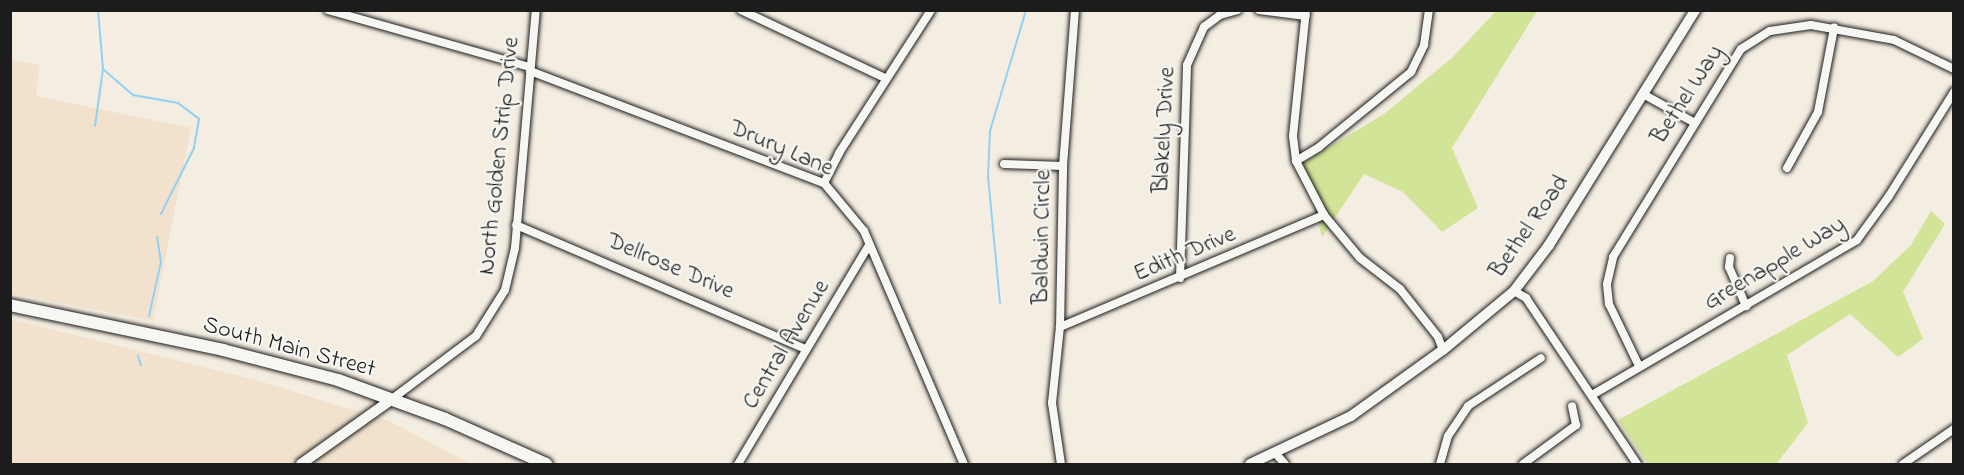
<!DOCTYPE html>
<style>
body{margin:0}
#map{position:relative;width:1964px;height:475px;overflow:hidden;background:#f4ede1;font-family:"Indie Flower",sans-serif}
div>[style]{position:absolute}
.built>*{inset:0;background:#f2e2cd}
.green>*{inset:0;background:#d2e498}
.stream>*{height:2px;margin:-1px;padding:0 1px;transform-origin:1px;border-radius:1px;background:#91d1f2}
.roads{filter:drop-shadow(0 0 2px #1c1c1c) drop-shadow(0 0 2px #1c1c1c)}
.minor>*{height:8px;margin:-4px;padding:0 4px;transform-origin:4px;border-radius:4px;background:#f6f6f2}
.tertiary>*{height:10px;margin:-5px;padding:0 5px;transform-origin:5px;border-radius:5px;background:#f6f6f2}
.primary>*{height:12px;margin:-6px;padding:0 6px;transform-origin:6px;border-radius:6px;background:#f6f6f2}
span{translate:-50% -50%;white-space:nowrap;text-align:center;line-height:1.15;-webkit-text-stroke:4.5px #f6f6f2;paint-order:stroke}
.street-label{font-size:24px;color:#1c1c1c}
.frame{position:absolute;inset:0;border:12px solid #1c1c1c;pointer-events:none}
</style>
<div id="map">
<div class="built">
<i style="clip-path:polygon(11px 60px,40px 65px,36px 96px,191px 128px,153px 321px,11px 293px)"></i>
<i style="clip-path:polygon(11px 319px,256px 380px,389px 421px,471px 464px,11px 464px)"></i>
</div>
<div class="green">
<i style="clip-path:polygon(1496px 11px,1537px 11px,1452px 148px,1478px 208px,1442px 232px,1403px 192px,1364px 174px,1322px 237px,1303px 163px,1384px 114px,1452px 58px)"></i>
<i style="clip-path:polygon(1931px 211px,1945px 224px,1903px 292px,1923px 339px,1898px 357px,1850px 314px,1787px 355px,1808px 423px,1776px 464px,1648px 464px,1618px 420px,1873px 281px,1911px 245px)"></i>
</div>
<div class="stream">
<i style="left:103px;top:69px;width:40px;rotate:41deg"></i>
<i style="left:133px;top:95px;width:46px;rotate:10.1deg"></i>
<i style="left:178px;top:103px;width:26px;rotate:37deg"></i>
<i style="left:199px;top:119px;width:29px;rotate:100deg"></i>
<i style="left:194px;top:148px;width:74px;rotate:116.6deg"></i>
<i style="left:95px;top:126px;width:58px;rotate:-82deg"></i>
<i style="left:103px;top:69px;width:59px;rotate:-94.8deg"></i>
<i style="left:1000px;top:303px;width:127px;rotate:-95.4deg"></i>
<i style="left:988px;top:177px;width:46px;rotate:-87.5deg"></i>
<i style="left:990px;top:131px;width:126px;rotate:-73.4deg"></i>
<i style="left:149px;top:316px;width:55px;rotate:-77.5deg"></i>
<i style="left:161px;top:262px;width:25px;rotate:-99deg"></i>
<i style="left:138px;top:356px;width:10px;rotate:73deg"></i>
</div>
<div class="roads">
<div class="minor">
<i style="left:328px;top:10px;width:210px;rotate:15.8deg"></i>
<i style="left:741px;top:10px;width:159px;rotate:25.3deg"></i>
<i style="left:1259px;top:10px;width:47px;rotate:7.3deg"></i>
<i style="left:1306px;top:10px;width:127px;rotate:95.9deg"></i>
<i style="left:1293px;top:136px;width:25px;rotate:83deg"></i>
<i style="left:1296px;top:161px;width:61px;rotate:62.6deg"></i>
<i style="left:1324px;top:215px;width:56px;rotate:50.1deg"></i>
<i style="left:1360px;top:258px;width:51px;rotate:37.8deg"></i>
<i style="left:1400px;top:289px;width:61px;rotate:51.6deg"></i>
<i style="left:1438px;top:337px;width:14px;rotate:69deg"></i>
<i style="left:530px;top:71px;width:315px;rotate:20.9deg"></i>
<i style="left:824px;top:183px;width:62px;rotate:50.2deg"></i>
<i style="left:864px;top:231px;width:254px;rotate:66.8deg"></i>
<i style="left:1643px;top:94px;width:57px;rotate:29.2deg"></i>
<i style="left:1296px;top:161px;width:27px;rotate:-31deg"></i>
<i style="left:1319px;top:147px;width:119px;rotate:-39.2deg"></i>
<i style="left:1411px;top:72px;width:30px;rotate:-64deg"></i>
<i style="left:1424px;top:45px;width:35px;rotate:-82deg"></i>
<i style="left:1004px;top:164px;width:59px;rotate:1.9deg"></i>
<i style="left:1787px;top:168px;width:64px;rotate:-61deg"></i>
<i style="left:1818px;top:112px;width:86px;rotate:-79.2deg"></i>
<i style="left:824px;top:183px;width:34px;rotate:-63deg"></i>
<i style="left:839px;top:153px;width:170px;rotate:-57.2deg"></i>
<i style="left:516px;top:225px;width:315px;rotate:23.2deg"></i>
<i style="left:1730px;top:258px;width:9px;rotate:96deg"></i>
<i style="left:1729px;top:267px;width:43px;rotate:66.4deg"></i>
<i style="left:1180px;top:278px;width:213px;rotate:-88.1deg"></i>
<i style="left:1187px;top:65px;width:42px;rotate:-65.9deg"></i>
<i style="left:1204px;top:27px;width:20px;rotate:-37deg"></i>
<i style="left:1220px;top:15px;width:18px;rotate:-16deg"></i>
<i style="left:1514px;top:291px;width:14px;rotate:30deg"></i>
<i style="left:1526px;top:298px;width:200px;rotate:56.2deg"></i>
<i style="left:1060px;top:327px;width:287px;rotate:-23deg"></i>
<i style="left:1639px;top:366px;width:69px;rotate:-115.8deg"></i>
<i style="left:1609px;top:304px;width:20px;rotate:-96deg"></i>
<i style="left:1607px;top:284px;width:28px;rotate:-77deg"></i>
<i style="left:1613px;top:257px;width:244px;rotate:-58.4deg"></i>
<i style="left:1741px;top:49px;width:34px;rotate:-32deg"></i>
<i style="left:1770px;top:31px;width:41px;rotate:-8.3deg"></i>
<i style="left:1811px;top:25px;width:84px;rotate:10.2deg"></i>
<i style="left:1894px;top:40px;width:67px;rotate:25.8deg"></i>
<i style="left:1592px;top:395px;width:307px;rotate:-30.3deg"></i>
<i style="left:1857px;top:240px;width:54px;rotate:-54deg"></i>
<i style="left:1889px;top:196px;width:123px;rotate:-58deg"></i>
<i style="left:392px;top:399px;width:105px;rotate:-36.9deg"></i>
<i style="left:476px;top:336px;width:54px;rotate:-57.8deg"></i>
<i style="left:505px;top:290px;width:43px;rotate:-76.6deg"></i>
<i style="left:515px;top:248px;width:239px;rotate:-85deg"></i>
<i style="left:1276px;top:454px;width:13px;rotate:48deg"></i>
<i style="left:738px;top:464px;width:255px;rotate:-59.1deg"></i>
<i style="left:1061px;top:464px;width:62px;rotate:-98.4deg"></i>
<i style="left:1052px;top:403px;width:76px;rotate:-84deg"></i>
<i style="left:1060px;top:327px;width:161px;rotate:-88.9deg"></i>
<i style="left:1063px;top:166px;width:156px;rotate:-85.6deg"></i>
<i style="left:1440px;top:464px;width:29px;rotate:-74deg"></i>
<i style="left:1448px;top:436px;width:36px;rotate:-56deg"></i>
<i style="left:1468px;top:406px;width:87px;rotate:-33.3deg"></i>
<i style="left:1523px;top:464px;width:66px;rotate:-36.3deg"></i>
<i style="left:1576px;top:425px;width:19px;rotate:-102deg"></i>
<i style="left:1903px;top:464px;width:62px;rotate:-34.5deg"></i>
</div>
<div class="tertiary">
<i style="left:301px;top:464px;width:112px;rotate:-35.5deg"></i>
<i style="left:1250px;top:464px;width:112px;rotate:-25.4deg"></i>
<i style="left:1351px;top:416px;width:113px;rotate:-35.7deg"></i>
<i style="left:1443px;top:350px;width:92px;rotate:-39.7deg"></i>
<i style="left:1514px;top:291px;width:58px;rotate:-52.7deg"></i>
<i style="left:1549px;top:245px;width:277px;rotate:-58.1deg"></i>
</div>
<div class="primary">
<i style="left:10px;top:305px;width:218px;rotate:11.9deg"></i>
<i style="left:223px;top:350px;width:119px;rotate:14.6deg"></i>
<i style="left:338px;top:380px;width:114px;rotate:20deg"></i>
<i style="left:445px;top:419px;width:111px;rotate:24deg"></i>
</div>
</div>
<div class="street-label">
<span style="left:1688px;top:95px;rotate:-57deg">Bethel Way</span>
<span style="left:1165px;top:130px;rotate:-87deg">Blakely Drive</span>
<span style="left:781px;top:149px;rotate:23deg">Drury Lane</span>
<span style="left:500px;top:156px;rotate:-84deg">North Golden Strip Drive</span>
<span style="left:1530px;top:227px;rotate:-55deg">Bethel Road</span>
<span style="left:1043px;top:237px;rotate:-89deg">Baldwin Circle</span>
<span style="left:1185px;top:255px;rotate:-23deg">Edith Drive</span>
<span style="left:1775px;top:264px;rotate:-31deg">Greenapple Way</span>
<span style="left:670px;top:267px;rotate:23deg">Dellrose Drive</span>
<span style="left:787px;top:345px;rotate:-59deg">Central Avenue</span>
<span style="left:289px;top:348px;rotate:15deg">South Main Street</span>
</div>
<div class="frame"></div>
</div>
